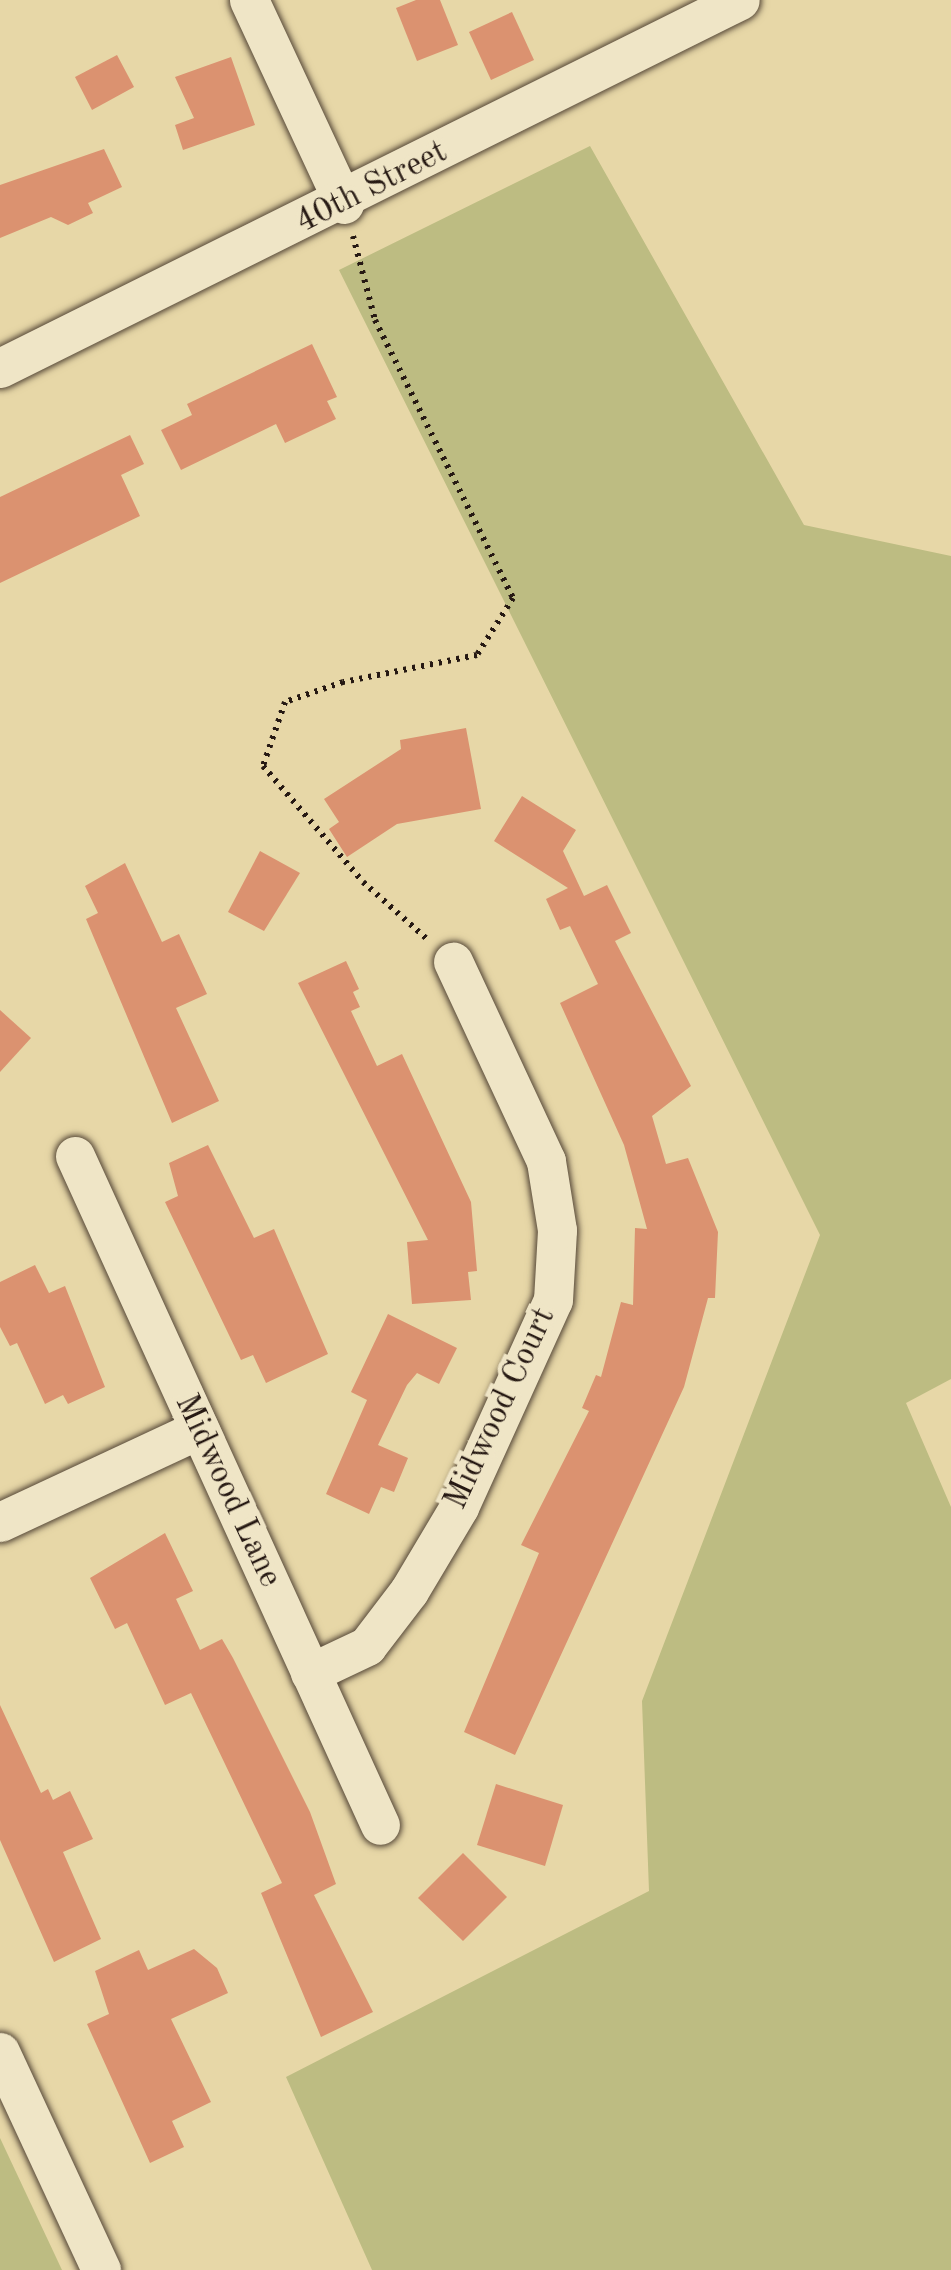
<!DOCTYPE html>
<style>
body{margin:0}
#map{position:relative;width:951px;height:2270px;overflow:hidden;background:#e7d7a7;font-family:"Old Standard TT",serif}
div>[style]{position:absolute}
.green>*{inset:0;background:#bdbc82}
.building>*{inset:0;background:#db9270}
.path>*{height:6px;margin-top:-3px;transform-origin:0;background:repeating-linear-gradient(90deg,#261913 0 3px,transparent 0 9px)}
.roads{filter:drop-shadow(0 0 3px #564838) drop-shadow(0 0 3px #564838)}
.minor>*{height:39px;margin:-19.5px;padding:0 19.5px;transform-origin:19.5px;border-radius:19.5px;background:#efe5c6}
span{translate:-50% -50%;white-space:nowrap;text-align:center;line-height:1.15;-webkit-text-stroke:9px #efe5c6;paint-order:stroke}
.street-label{font-size:33px;color:#261913}
</style>
<div id="map">
<div class="green">
<i style="clip-path:polygon(590px 146px,804px 525px,951px 556px,951px 1379px,906px 1403px,951px 1507px,951px 2270px,372px 2270px,286px 2077px,649px 1891px,642px 1701px,820px 1235px,339px 270px)"></i>
<i style="clip-path:polygon(0 2138px,62px 2270px,0 2270px)"></i>
</div>
<div class="building">
<i style="clip-path:polygon(416px 0,440px 0,458px 45px,417px 61px,396px 8px)"></i>
<i style="clip-path:polygon(512px 12px,534px 60px,491px 80px,469px 32px)"></i>
<i style="clip-path:polygon(117px 55px,134px 87px,92px 110px,75px 77px)"></i>
<i style="clip-path:polygon(231px 57px,255px 125px,183px 150px,175px 125px,194px 118px,175px 77px)"></i>
<i style="clip-path:polygon(104px 149px,122px 187px,88px 203px,93px 213px,68px 225px,51px 217px,0 238px,0 185px)"></i>
<i style="clip-path:polygon(312px 344px,337px 397px,327px 401px,336px 419px,285px 443px,276px 424px,181px 470px,161px 430px,192px 415px,187px 404px)"></i>
<i style="clip-path:polygon(130px 435px,144px 464px,121px 475px,140px 516px,0 583px,0 497px)"></i>
<i style="clip-path:polygon(466px 728px,481px 809px,397px 824px,347px 857px,329px 829px,339px 822px,324px 799px,401px 749px,400px 740px)"></i>
<i style="clip-path:polygon(522px 796px,576px 830px,563px 851px,584px 896px,607px 885px,631px 933px,615px 941px,691px 1086px,652px 1116px,666px 1164px,688px 1158px,718px 1232px,715px 1298px,708px 1298px,684px 1387px,515px 1755px,464px 1732px,539px 1553px,521px 1545px,589px 1411px,582px 1408px,596px 1375px,601px 1377px,621px 1302px,633px 1305px,635px 1228px,647px 1229px,624px 1145px,560px 1003px,598px 984px,570px 926px,560px 930px,546px 899px,568px 888px,494px 841px)"></i>
<i style="clip-path:polygon(260px 851px,300px 873px,264px 931px,228px 912px)"></i>
<i style="clip-path:polygon(125px 863px,162px 942px,179px 934px,207px 994px,176px 1008px,219px 1101px,172px 1123px,86px 919px,98px 913px,85px 886px)"></i>
<i style="clip-path:polygon(346px 961px,359px 989px,353px 992px,360px 1007px,351px 1011px,377px 1066px,402px 1054px,471px 1202px,477px 1271px,468px 1272px,471px 1300px,412px 1304px,407px 1242px,428px 1240px,298px 983px)"></i>
<i style="clip-path:polygon(0 1010px,31px 1038px,0 1072px)"></i>
<i style="clip-path:polygon(208px 1145px,254px 1238px,274px 1229px,328px 1354px,266px 1383px,253px 1355px,241px 1360px,165px 1202px,178px 1196px,169px 1163px)"></i>
<i style="clip-path:polygon(35px 1265px,49px 1293px,65px 1286px,105px 1387px,68px 1404px,63px 1395px,45px 1404px,17px 1343px,10px 1346px,0 1327px,0 1282px)"></i>
<i style="clip-path:polygon(388px 1314px,457px 1348px,439px 1384px,417px 1373px,407px 1385px,378px 1445px,408px 1458px,394px 1492px,381px 1487px,369px 1514px,326px 1494px,367px 1400px,351px 1392px)"></i>
<i style="clip-path:polygon(165px 1533px,193px 1591px,176px 1599px,200px 1650px,222px 1639px,233px 1658px,310px 1812px,336px 1884px,314px 1895px,373px 2012px,321px 2037px,261px 1893px,282px 1883px,191px 1693px,165px 1705px,127px 1623px,115px 1629px,90px 1578px)"></i>
<i style="clip-path:polygon(0 1705px,41px 1793px,48px 1789px,53px 1800px,70px 1791px,93px 1839px,63px 1852px,101px 1939px,54px 1962px,0 1840px)"></i>
<i style="clip-path:polygon(496px 1784px,563px 1805px,545px 1866px,477px 1845px)"></i>
<i style="clip-path:polygon(463px 1853px,507px 1897px,463px 1941px,418px 1898px)"></i>
<i style="clip-path:polygon(194px 1949px,217px 1968px,228px 1993px,171px 2019px,211px 2102px,172px 2121px,184px 2147px,150px 2163px,87px 2024px,109px 2014px,95px 1971px,139px 1950px,148px 1970px)"></i>
</div>
<div class="path">
<i style="left:353px;top:236px;width:87px;rotate:75.3deg"></i>
<i style="left:375px;top:320px;width:310px;rotate:63.6deg"></i>
<i style="left:513px;top:598px;width:67px;rotate:122.3deg"></i>
<i style="left:477px;top:655px;width:137px;rotate:168.6deg"></i>
<i style="left:343px;top:682px;width:61px;rotate:161deg"></i>
<i style="left:285px;top:702px;width:68px;rotate:109deg"></i>
<i style="left:263px;top:766px;width:153px;rotate:49.2deg"></i>
<i style="left:363px;top:882px;width:87px;rotate:41.7deg"></i>
</div>
<div class="roads">
<div class="minor">
<i style="left:249px;top:0;width:225px;rotate:65deg"></i>
<i style="left:0;top:368px;width:826px;rotate:-26.44deg"></i>
<i style="left:75px;top:1156px;width:735px;rotate:65.49deg"></i>
<i style="left:0;top:1522px;width:220px;rotate:-25deg"></i>
<i style="left:310px;top:1673px;width:63px;rotate:-25.3deg"></i>
<i style="left:367px;top:1646px;width:69px;rotate:-52.6deg"></i>
<i style="left:409px;top:1591px;width:98px;rotate:-59.2deg"></i>
<i style="left:459px;top:1507px;width:227px;rotate:-65.6deg"></i>
<i style="left:553px;top:1300px;width:70px;rotate:-86.7deg"></i>
<i style="left:557px;top:1230px;width:70px;rotate:-99.1deg"></i>
<i style="left:546px;top:1161px;width:220px;rotate:-115deg"></i>
<i style="left:0;top:2052px;width:240px;rotate:65.1deg"></i>
</div>
</div>
<div class="street-label">
<span style="left:372px;top:188px;rotate:-27deg">40th Street</span>
<span style="left:501px;top:1409px;rotate:-65deg">Midwood Court</span>
<span style="left:227px;top:1491px;rotate:65deg">Midwood Lane</span>
</div>
</div>
